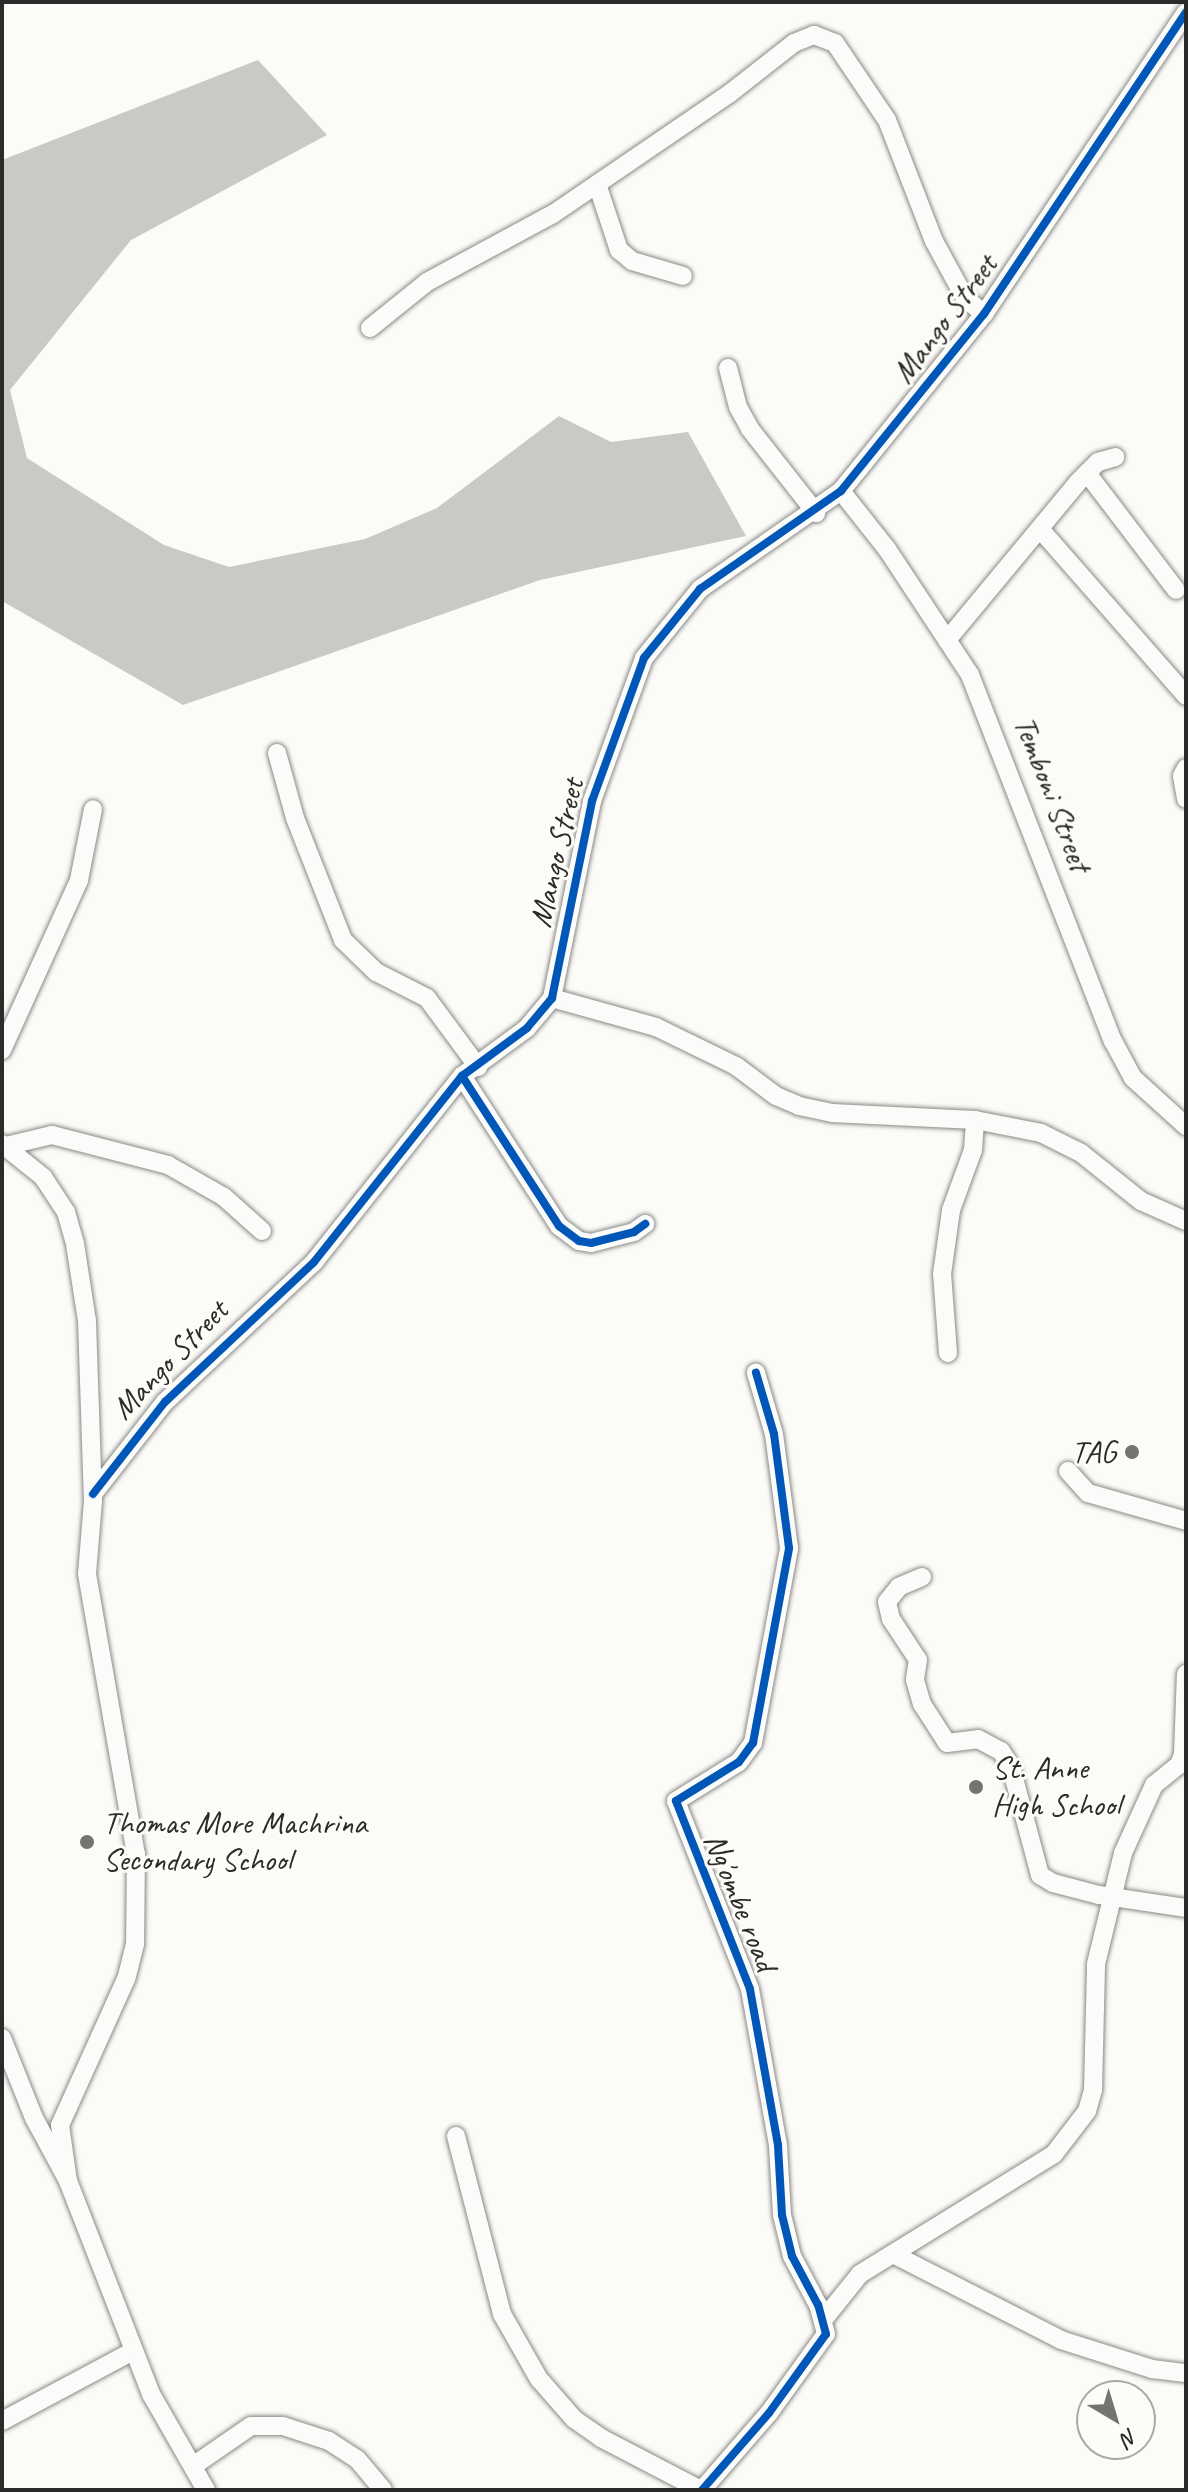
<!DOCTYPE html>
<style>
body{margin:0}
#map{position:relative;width:1188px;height:2492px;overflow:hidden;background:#fcfbf8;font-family:Caveat,sans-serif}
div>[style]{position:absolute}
.water>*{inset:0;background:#cac9c6}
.roads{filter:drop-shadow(0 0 2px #898987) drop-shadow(0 0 2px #898987)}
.minor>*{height:18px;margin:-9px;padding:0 9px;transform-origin:9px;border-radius:9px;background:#fbfbf9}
.cycleway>*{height:8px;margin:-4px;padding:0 4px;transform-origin:4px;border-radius:4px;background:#0057b8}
.dots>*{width:22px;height:22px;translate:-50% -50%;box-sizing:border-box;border:4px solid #fdfcf7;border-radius:50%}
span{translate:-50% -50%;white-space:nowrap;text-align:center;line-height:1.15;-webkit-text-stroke:6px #fdfcf7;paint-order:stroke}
.street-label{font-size:32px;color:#2b2b2b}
.poi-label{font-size:32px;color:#2b2b2b}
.right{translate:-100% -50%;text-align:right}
.left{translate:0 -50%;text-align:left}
.frame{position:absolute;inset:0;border:4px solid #2b2b2b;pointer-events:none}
.north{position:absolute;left:1076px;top:2380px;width:80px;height:80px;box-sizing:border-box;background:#fdfcf7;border:2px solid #a9a8a5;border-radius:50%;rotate:142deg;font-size:22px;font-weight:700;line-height:32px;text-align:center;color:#2b2b2b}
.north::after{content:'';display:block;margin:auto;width:28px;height:36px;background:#747473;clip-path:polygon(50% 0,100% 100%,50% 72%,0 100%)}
</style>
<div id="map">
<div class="water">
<i style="clip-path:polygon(258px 60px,327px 135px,131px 240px,10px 390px,27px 458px,164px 545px,229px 567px,365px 539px,437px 508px,559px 416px,611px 442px,688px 432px,746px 536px,540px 580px,183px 705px,2px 601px,2px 160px)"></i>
</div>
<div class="roads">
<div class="minor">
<i style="left:597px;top:184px;width:70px;rotate:71.6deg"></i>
<i style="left:619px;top:250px;width:17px;rotate:40deg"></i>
<i style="left:632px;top:261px;width:53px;rotate:16.4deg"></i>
<i style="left:370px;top:328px;width:73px;rotate:-38.9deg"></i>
<i style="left:427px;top:282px;width:143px;rotate:-28.4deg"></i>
<i style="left:553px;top:214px;width:213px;rotate:-34.3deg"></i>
<i style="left:729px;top:94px;width:83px;rotate:-38.1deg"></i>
<i style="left:794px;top:43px;width:22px;rotate:-22deg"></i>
<i style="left:814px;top:35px;width:22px;rotate:21deg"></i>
<i style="left:835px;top:43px;width:93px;rotate:56deg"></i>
<i style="left:887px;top:120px;width:130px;rotate:68.8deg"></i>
<i style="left:934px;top:241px;width:65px;rotate:61.5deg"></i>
<i style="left:965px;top:298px;width:25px;rotate:40deg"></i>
<i style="left:728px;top:368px;width:40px;rotate:75.6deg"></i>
<i style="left:738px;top:407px;width:25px;rotate:61deg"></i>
<i style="left:750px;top:429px;width:107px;rotate:51.8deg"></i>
<i style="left:1087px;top:473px;width:147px;rotate:52.7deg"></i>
<i style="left:841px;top:491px;width:74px;rotate:51.6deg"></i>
<i style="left:887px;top:549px;width:151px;rotate:56.6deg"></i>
<i style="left:970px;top:675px;width:393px;rotate:68.7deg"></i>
<i style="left:1113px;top:1041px;width:42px;rotate:61.6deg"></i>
<i style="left:1133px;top:1078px;width:72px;rotate:42.2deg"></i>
<i style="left:1040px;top:529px;width:222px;rotate:48.8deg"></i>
<i style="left:947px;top:640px;width:205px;rotate:-50.3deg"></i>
<i style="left:1078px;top:482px;width:28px;rotate:-45deg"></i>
<i style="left:1098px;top:462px;width:18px;rotate:-16deg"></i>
<i style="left:277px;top:753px;width:67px;rotate:74.5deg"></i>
<i style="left:295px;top:818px;width:131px;rotate:68.5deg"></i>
<i style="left:343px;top:940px;width:46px;rotate:44.1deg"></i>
<i style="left:376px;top:972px;width:57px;rotate:27deg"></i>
<i style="left:427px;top:998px;width:86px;rotate:53.5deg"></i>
<i style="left:1186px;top:768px;width:9px;rotate:117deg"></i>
<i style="left:1182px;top:776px;width:23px;rotate:80deg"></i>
<i style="left:552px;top:998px;width:108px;rotate:15.6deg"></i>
<i style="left:656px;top:1027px;width:89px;rotate:26deg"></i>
<i style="left:736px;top:1066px;width:50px;rotate:36.9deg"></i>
<i style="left:776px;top:1096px;width:25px;rotate:23deg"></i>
<i style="left:799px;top:1106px;width:34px;rotate:12deg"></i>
<i style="left:832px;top:1113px;width:143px;rotate:2.8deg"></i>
<i style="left:975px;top:1120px;width:67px;rotate:11.1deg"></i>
<i style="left:1041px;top:1133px;width:45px;rotate:26.6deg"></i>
<i style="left:1081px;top:1153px;width:77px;rotate:38.7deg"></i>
<i style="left:1141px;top:1201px;width:49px;rotate:24deg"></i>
<i style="left:2px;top:1050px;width:187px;rotate:-65.6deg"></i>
<i style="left:79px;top:880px;width:72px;rotate:-78.8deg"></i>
<i style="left:462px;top:1076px;width:179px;rotate:57.1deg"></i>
<i style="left:559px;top:1226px;width:25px;rotate:37deg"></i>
<i style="left:579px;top:1241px;width:12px;rotate:9deg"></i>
<i style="left:591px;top:1243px;width:44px;rotate:-14.3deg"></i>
<i style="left:634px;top:1232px;width:14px;rotate:-36deg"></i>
<i style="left:2px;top:1144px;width:53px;rotate:38.8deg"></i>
<i style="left:43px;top:1177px;width:42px;rotate:56.7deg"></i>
<i style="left:66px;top:1212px;width:33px;rotate:74deg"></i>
<i style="left:75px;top:1244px;width:78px;rotate:81.1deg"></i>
<i style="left:87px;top:1321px;width:180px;rotate:88.1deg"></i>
<i style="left:93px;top:1501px;width:73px;rotate:94.7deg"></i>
<i style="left:87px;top:1574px;width:284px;rotate:80.1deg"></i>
<i style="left:136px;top:1854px;width:90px;rotate:90.6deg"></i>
<i style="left:135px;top:1944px;width:36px;rotate:104deg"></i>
<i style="left:126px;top:1979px;width:160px;rotate:114.3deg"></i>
<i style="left:60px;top:2125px;width:57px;rotate:81.9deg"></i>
<i style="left:6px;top:1146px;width:47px;rotate:-13.4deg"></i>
<i style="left:52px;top:1135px;width:120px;rotate:14.5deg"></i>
<i style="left:168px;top:1165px;width:64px;rotate:29.7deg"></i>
<i style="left:224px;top:1197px;width:51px;rotate:41.8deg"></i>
<i style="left:948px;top:1353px;width:79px;rotate:-94.3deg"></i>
<i style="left:942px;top:1274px;width:65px;rotate:-82deg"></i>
<i style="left:951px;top:1210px;width:64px;rotate:-69.9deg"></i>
<i style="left:973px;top:1150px;width:30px;rotate:-86deg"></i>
<i style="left:1068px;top:1471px;width:30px;rotate:48deg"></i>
<i style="left:1088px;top:1493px;width:102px;rotate:15.9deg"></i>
<i style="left:93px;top:1494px;width:117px;rotate:-52deg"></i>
<i style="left:165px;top:1402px;width:204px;rotate:-43.2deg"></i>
<i style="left:314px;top:1262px;width:238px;rotate:-51.5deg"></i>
<i style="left:462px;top:1076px;width:81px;rotate:-36.4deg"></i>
<i style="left:527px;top:1028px;width:39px;rotate:-50deg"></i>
<i style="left:552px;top:998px;width:201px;rotate:-78.5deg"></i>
<i style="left:592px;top:801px;width:152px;rotate:-70deg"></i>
<i style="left:644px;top:658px;width:89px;rotate:-50.9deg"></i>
<i style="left:700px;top:589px;width:172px;rotate:-34.8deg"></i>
<i style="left:841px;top:491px;width:228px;rotate:-51.1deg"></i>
<i style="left:984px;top:314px;width:363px;rotate:-56.2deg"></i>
<i style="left:922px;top:1577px;width:25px;rotate:157deg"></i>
<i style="left:899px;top:1587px;width:19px;rotate:129deg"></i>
<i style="left:887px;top:1602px;width:17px;rotate:77deg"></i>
<i style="left:891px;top:1619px;width:49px;rotate:56.6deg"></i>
<i style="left:918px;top:1660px;width:20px;rotate:99deg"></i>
<i style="left:915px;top:1680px;width:25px;rotate:74deg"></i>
<i style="left:922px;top:1704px;width:46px;rotate:57.3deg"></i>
<i style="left:947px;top:1743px;width:31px;rotate:-7deg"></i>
<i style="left:978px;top:1739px;width:26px;rotate:28deg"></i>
<i style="left:1001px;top:1751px;width:19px;rotate:58deg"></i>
<i style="left:1011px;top:1767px;width:112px;rotate:75deg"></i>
<i style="left:1040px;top:1875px;width:15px;rotate:32deg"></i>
<i style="left:1053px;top:1883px;width:48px;rotate:14.6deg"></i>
<i style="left:1099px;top:1895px;width:88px;rotate:8.5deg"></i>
<i style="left:2px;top:2038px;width:86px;rotate:68.2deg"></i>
<i style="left:34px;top:2118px;width:72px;rotate:61.6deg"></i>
<i style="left:68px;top:2181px;width:229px;rotate:68.7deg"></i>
<i style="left:151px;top:2394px;width:111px;rotate:60.2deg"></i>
<i style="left:456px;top:2136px;width:184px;rotate:75.5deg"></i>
<i style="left:502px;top:2314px;width:75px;rotate:60.4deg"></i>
<i style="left:539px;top:2379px;width:53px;rotate:48.8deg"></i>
<i style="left:574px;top:2419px;width:33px;rotate:35deg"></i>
<i style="left:601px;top:2438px;width:113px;rotate:27.5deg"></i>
<i style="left:893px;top:2254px;width:189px;rotate:27.1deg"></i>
<i style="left:1061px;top:2340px;width:96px;rotate:17.7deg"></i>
<i style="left:1152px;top:2369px;width:34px;rotate:7deg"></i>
<i style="left:823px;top:2320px;width:59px;rotate:-51.2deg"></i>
<i style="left:860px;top:2274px;width:228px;rotate:-31.7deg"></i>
<i style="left:1054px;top:2154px;width:54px;rotate:-52.5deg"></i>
<i style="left:1087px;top:2111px;width:22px;rotate:-74deg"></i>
<i style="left:1093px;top:2090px;width:126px;rotate:-88.6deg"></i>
<i style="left:1096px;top:1964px;width:114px;rotate:-76.3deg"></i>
<i style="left:1123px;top:1853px;width:75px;rotate:-65.5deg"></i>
<i style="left:1154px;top:1785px;width:32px;rotate:-39deg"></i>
<i style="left:1179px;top:1765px;width:12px;rotate:-70deg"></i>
<i style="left:1183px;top:1754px;width:80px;rotate:-87.9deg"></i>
<i style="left:2px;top:2421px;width:149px;rotate:-28.1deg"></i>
<i style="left:193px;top:2466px;width:70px;rotate:-34.6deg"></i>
<i style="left:251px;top:2426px;width:32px"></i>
<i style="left:283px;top:2426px;width:48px;rotate:18.1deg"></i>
<i style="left:329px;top:2441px;width:33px;rotate:33deg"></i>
<i style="left:357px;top:2459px;width:40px;rotate:50deg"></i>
<i style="left:702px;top:2490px;width:102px;rotate:-49deg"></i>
<i style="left:769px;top:2413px;width:97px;rotate:-54.2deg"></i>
<i style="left:826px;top:2334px;width:30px;rotate:-105deg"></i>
<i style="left:818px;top:2305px;width:55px;rotate:-118deg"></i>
<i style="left:792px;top:2256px;width:42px;rotate:-103.7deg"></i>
<i style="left:782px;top:2215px;width:70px;rotate:-93.3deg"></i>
<i style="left:778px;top:2145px;width:158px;rotate:-100.2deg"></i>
<i style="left:750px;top:1989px;width:202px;rotate:-111.5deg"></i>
<i style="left:676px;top:1801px;width:74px;rotate:-31.8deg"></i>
<i style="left:739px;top:1762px;width:24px;rotate:-54deg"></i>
<i style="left:753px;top:1743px;width:198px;rotate:-79.5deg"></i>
<i style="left:789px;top:1548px;width:115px;rotate:-97.5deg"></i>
<i style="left:774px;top:1434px;width:64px;rotate:-106.4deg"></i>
</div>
</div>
<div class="cycleway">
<i style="left:462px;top:1076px;width:179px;rotate:57.1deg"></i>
<i style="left:559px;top:1226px;width:25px;rotate:37deg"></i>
<i style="left:579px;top:1241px;width:12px;rotate:9deg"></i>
<i style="left:591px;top:1243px;width:44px;rotate:-14.3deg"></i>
<i style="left:634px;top:1232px;width:14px;rotate:-36deg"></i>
<i style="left:93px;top:1494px;width:117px;rotate:-52deg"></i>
<i style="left:165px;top:1402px;width:204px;rotate:-43.2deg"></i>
<i style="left:314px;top:1262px;width:238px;rotate:-51.5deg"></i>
<i style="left:462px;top:1076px;width:81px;rotate:-36.4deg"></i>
<i style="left:527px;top:1028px;width:39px;rotate:-50deg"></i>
<i style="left:552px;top:998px;width:201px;rotate:-78.5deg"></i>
<i style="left:592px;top:801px;width:152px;rotate:-70deg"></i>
<i style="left:644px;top:658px;width:89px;rotate:-50.9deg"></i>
<i style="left:700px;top:589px;width:172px;rotate:-34.8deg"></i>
<i style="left:841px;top:491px;width:228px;rotate:-51.1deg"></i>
<i style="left:984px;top:314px;width:363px;rotate:-56.2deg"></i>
<i style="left:702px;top:2490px;width:102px;rotate:-49deg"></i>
<i style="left:769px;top:2413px;width:97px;rotate:-54.2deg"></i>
<i style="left:826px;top:2334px;width:30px;rotate:-105deg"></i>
<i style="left:818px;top:2305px;width:55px;rotate:-118deg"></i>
<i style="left:792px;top:2256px;width:42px;rotate:-103.7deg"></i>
<i style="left:782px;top:2215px;width:70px;rotate:-93.3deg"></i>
<i style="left:778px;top:2145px;width:158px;rotate:-100.2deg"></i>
<i style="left:750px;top:1989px;width:202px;rotate:-111.5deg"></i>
<i style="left:676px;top:1801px;width:74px;rotate:-31.8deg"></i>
<i style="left:739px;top:1762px;width:24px;rotate:-54deg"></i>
<i style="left:753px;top:1743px;width:198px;rotate:-79.5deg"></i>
<i style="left:789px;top:1548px;width:115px;rotate:-97.5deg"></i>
<i style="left:774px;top:1434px;width:64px;rotate:-106.4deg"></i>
</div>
<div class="dots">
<i style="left:1132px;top:1452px;background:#747473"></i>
<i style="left:976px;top:1787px;background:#747473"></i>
<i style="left:87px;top:1842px;background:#747473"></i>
</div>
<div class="street-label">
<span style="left:945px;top:319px;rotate:-53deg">Mango Street</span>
<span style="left:1052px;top:794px;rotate:69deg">Temboni Street</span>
<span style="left:557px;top:853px;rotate:-77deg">Mango Street</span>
<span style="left:170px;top:1360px;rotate:-46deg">Mango Street</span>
<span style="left:740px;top:1902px;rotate:68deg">Ng'ombe road</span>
</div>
<div class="poi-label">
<span class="right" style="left:1116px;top:1452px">TAG</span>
<span class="left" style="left:992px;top:1787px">St. Anne<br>High School</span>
<span class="left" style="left:103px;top:1842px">Thomas More Machrina<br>Secondary School</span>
</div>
<div class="frame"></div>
<div class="north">N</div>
</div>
